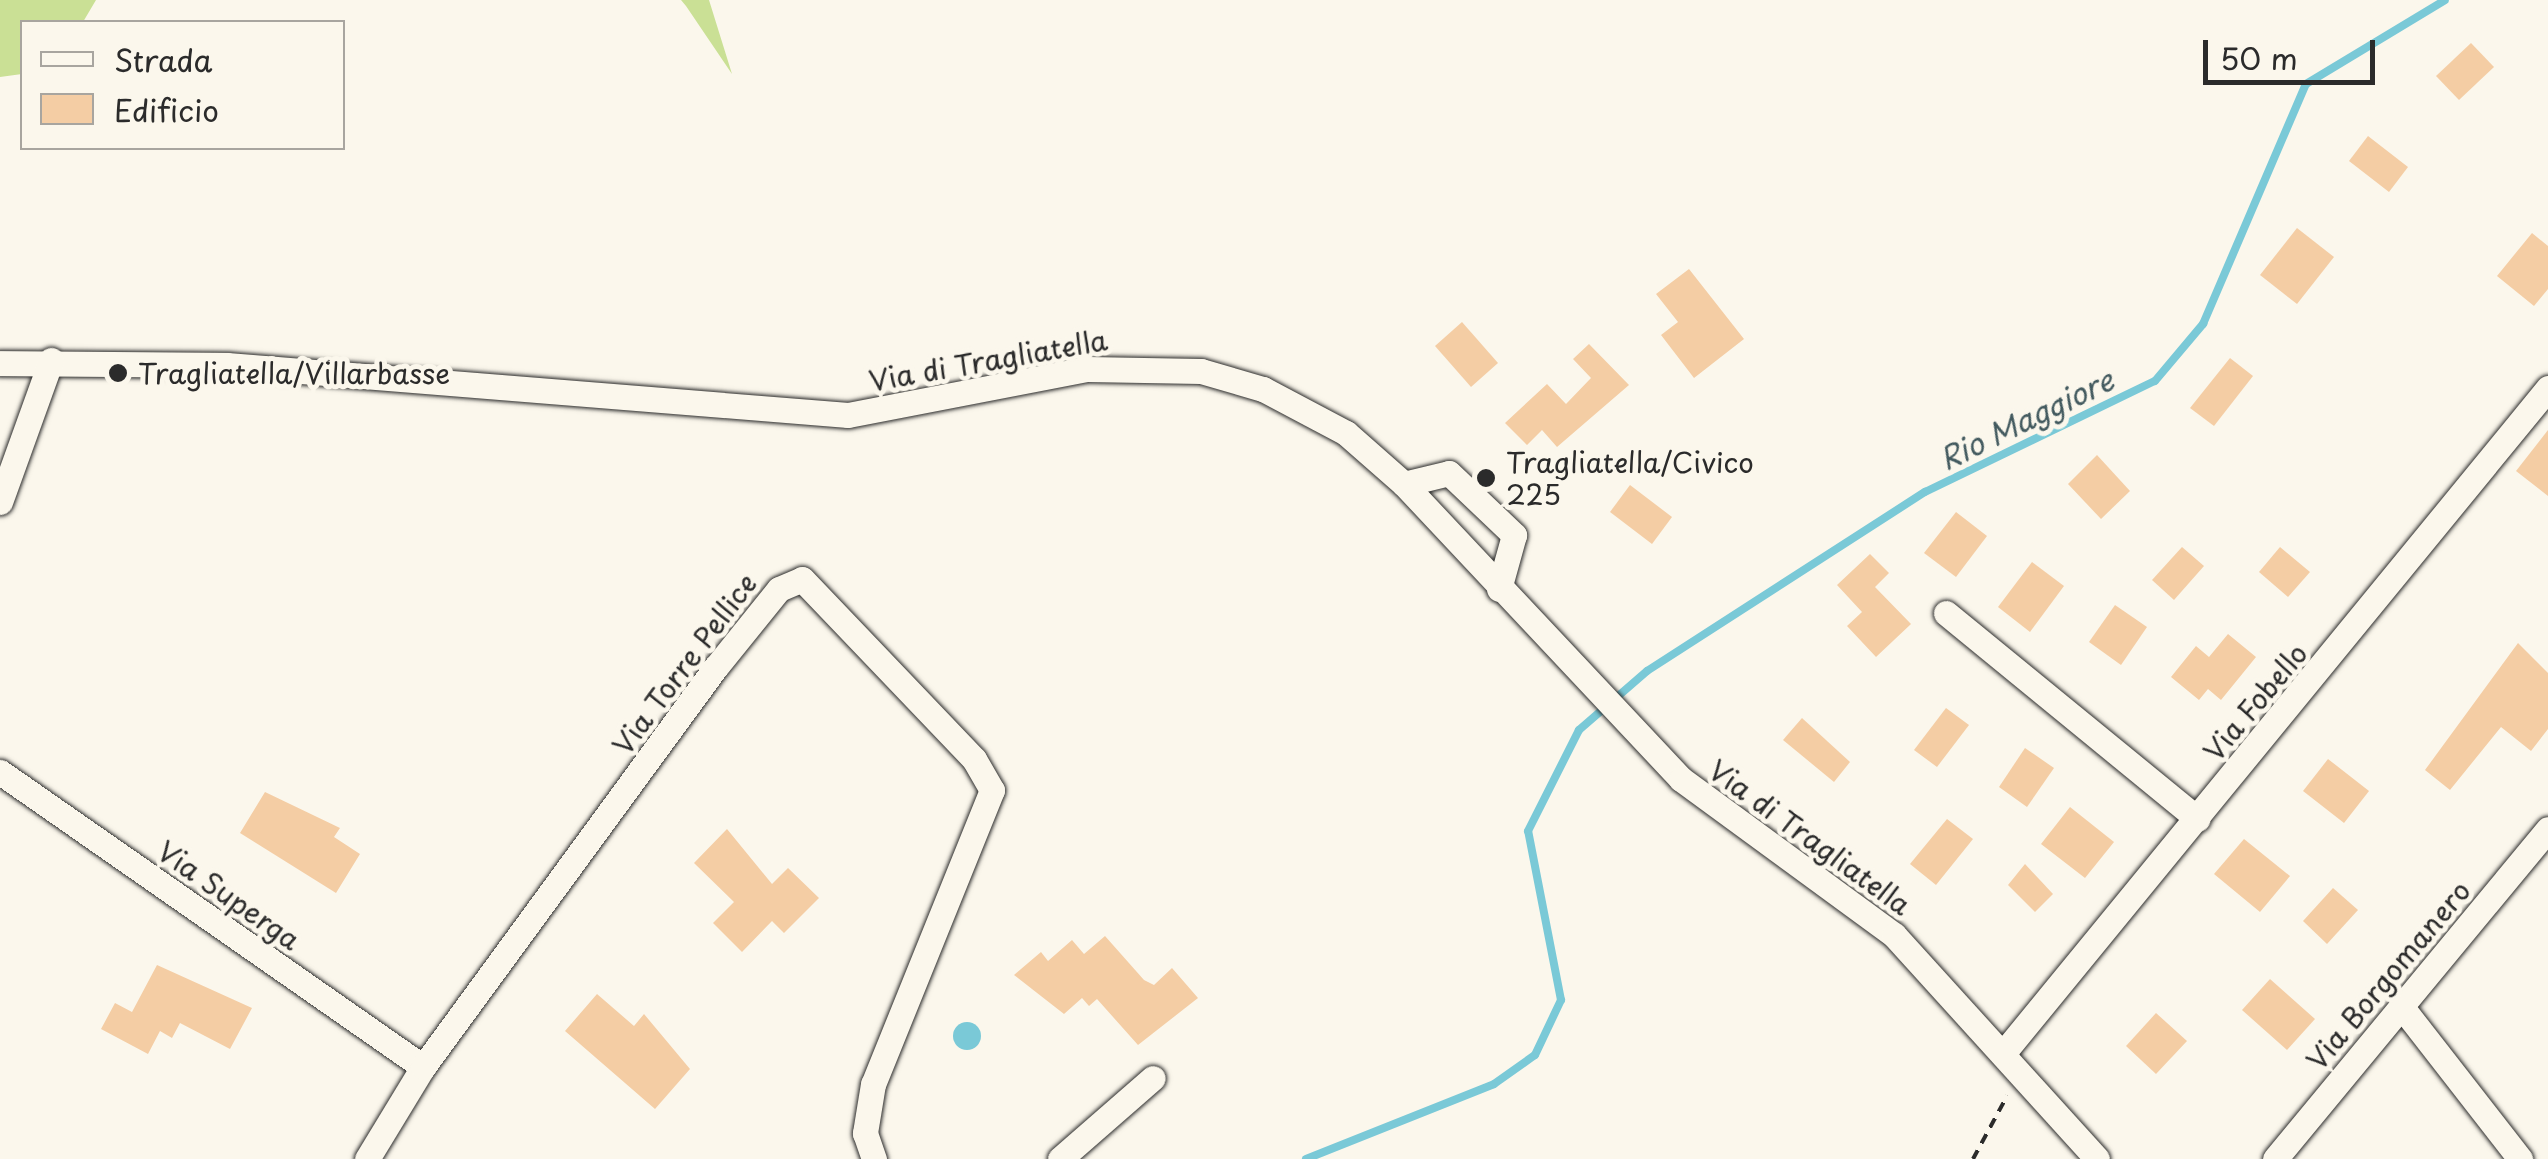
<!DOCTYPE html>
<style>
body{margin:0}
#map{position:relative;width:2548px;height:1159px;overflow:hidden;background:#fbf7ec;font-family:"Playpen Sans",sans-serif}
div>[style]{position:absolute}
.green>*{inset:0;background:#cae095}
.water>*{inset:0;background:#7ac9d7}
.round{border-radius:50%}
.stream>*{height:8px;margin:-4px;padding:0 4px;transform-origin:4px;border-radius:4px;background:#7ac9d7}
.building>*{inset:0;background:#f4cda4}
.path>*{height:4px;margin-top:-2px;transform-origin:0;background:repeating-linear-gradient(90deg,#2b2b2b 0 10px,transparent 0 18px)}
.roads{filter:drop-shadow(0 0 2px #2b2b2b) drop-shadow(0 0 2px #2b2b2b)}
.minor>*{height:25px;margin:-12.5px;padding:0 12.5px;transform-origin:12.5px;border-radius:12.5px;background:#fbf7ec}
.dots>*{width:28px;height:28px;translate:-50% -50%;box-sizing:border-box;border:5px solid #fbf7ec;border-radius:50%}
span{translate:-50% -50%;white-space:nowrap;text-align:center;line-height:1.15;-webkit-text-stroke:10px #fbf7ec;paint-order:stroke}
.street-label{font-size:28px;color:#2b2b2b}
.poi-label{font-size:28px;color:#2b2b2b}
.left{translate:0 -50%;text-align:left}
.water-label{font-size:30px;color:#435a5f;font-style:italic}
.legend{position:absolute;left:20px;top:20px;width:325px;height:130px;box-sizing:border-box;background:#fbf7ec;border:2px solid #a8a59f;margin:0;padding:12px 18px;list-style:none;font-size:30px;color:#2b2b2b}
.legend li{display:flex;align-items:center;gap:20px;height:50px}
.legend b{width:50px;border:2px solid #a8a59f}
.scale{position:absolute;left:2203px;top:40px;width:172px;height:45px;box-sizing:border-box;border:5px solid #2b2b2b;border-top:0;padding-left:12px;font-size:30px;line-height:35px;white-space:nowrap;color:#2b2b2b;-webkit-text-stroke:8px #fbf7ec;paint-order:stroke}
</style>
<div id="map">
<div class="green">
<i style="clip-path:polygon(0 0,96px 0,83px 22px,22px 22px,22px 74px,0 77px)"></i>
<i style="clip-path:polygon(681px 0,709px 0,732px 74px,686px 6px)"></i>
</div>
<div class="water">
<i class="round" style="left:953px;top:1022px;width:28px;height:28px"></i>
</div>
<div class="stream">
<i style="left:1306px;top:1159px;width:202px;rotate:-21.7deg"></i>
<i style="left:1494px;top:1084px;width:50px;rotate:-35.3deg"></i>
<i style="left:1535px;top:1055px;width:61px;rotate:-64.7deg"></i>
<i style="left:1561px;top:1000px;width:172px;rotate:-101deg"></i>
<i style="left:1528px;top:831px;width:113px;rotate:-63.2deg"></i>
<i style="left:1579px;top:730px;width:90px;rotate:-40.9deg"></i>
<i style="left:1647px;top:671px;width:331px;rotate:-32.8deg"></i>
<i style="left:1925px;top:492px;width:255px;rotate:-25.8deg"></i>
<i style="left:2155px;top:381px;width:75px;rotate:-49.9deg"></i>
<i style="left:2203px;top:324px;width:261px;rotate:-66.8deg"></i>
<i style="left:2306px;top:84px;width:162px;rotate:-31.1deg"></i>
</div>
<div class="building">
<i style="clip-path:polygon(2471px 43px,2494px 67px,2459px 100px,2436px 76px)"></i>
<i style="clip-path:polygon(2368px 136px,2408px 167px,2389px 192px,2349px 161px)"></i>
<i style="clip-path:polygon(2297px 228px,2334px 257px,2297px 304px,2260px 275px)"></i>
<i style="clip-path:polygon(2532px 233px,2548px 246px,2548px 289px,2534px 306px,2497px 276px)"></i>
<i style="clip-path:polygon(1689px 269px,1744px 339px,1694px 378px,1661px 335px,1678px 322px,1656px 294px)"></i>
<i style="clip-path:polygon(1462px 322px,1498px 363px,1471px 387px,1435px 346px)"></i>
<i style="clip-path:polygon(1589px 344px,1629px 385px,1557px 447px,1542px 430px,1527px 445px,1505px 423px,1547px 384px,1566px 404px,1591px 378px,1573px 359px)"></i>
<i style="clip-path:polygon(2230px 358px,2253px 376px,2214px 426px,2190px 408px)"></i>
<i style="clip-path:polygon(2548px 430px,2548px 496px,2516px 471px)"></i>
<i style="clip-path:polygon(2097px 455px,2130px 491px,2101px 519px,2068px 484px)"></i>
<i style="clip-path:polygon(1630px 485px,1672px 517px,1652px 544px,1610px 512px)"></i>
<i style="clip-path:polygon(1956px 512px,1987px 536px,1956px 577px,1924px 553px)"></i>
<i style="clip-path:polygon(2182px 547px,2204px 566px,2174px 600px,2152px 580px)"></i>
<i style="clip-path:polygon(2280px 547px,2310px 572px,2288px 597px,2259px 572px)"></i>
<i style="clip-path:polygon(1870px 554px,1889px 573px,1875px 587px,1911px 624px,1876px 657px,1847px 626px,1862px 612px,1837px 585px)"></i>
<i style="clip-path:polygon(2032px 562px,2064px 586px,2030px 632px,1998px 607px)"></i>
<i style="clip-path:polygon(2115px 605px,2147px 627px,2121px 665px,2089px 642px)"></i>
<i style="clip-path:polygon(2228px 634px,2256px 657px,2221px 700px,2208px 689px,2199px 700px,2171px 677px,2196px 646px,2209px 657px)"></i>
<i style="clip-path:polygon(2518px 643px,2548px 673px,2548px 729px,2531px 751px,2501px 727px,2450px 790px,2425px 770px)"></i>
<i style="clip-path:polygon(1946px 708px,1969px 725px,1937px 767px,1914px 750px)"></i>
<i style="clip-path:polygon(1802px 718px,1850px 762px,1834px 782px,1783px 740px)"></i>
<i style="clip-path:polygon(2025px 748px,2054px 768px,2027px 807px,1999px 787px)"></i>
<i style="clip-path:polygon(2328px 759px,2369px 791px,2344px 823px,2303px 791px)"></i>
<i style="clip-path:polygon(265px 792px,340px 828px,334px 837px,360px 854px,336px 893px,240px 833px)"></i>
<i style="clip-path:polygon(2070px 807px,2114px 842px,2085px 878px,2041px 844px)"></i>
<i style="clip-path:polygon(1947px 819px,1973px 839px,1936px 885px,1910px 864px)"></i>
<i style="clip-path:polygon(727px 829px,772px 884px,788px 868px,819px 898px,784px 933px,772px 921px,742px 952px,713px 923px,734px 902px,694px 863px)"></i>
<i style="clip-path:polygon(2244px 839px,2290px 876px,2260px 912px,2214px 874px)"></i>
<i style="clip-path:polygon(2025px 864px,2053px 894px,2035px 912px,2008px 885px)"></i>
<i style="clip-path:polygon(2333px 888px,2358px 910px,2327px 944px,2303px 921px)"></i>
<i style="clip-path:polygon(1105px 936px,1144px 980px,1154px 985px,1172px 968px,1198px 998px,1138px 1045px,1097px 999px,1089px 1006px,1082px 998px,1064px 1014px,1014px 975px,1041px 952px,1048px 961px,1072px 940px,1084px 954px)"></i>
<i style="clip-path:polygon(157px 965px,252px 1008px,230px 1049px,180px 1023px,172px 1038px,160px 1031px,148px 1054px,101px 1029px,115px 1003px,132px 1012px)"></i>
<i style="clip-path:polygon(2270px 979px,2315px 1019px,2287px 1050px,2242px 1010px)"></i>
<i style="clip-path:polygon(597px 994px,634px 1026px,644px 1014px,690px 1069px,655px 1109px,565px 1031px)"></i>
<i style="clip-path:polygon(2156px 1013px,2187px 1041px,2156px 1074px,2126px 1046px)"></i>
</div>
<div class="path">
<i style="left:1973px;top:1159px;width:72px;rotate:-61.6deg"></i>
</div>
<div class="roads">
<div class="minor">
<i style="left:0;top:363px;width:227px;rotate:0.5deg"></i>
<i style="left:227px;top:365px;width:623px;rotate:4.6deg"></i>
<i style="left:848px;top:415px;width:243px;rotate:-10.9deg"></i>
<i style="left:1087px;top:369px;width:114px;rotate:1deg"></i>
<i style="left:1201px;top:371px;width:65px;rotate:16.2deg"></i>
<i style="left:1263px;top:389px;width:94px;rotate:27.9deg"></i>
<i style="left:1346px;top:433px;width:77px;rotate:41.3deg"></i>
<i style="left:1404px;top:484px;width:405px;rotate:46.8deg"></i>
<i style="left:1681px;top:779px;width:264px;rotate:36.2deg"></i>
<i style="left:1894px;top:935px;width:302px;rotate:47.8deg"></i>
<i style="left:1404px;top:484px;width:46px;rotate:-13.7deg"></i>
<i style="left:1449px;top:473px;width:90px;rotate:43.6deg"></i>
<i style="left:1514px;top:535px;width:56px;rotate:105.5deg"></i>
<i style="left:0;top:502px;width:151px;rotate:-70.2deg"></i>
<i style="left:1946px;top:613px;width:325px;rotate:39.3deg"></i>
<i style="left:0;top:772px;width:516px;rotate:34.89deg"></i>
<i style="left:2401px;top:1006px;width:194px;rotate:52.1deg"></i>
<i style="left:2005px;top:1051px;width:857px;rotate:-50.68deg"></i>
<i style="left:367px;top:1159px;width:108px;rotate:-58.7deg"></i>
<i style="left:423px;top:1067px;width:496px;rotate:-53.8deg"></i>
<i style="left:716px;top:667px;width:100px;rotate:-51.1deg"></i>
<i style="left:779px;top:589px;width:25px;rotate:-23deg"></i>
<i style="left:802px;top:579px;width:249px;rotate:46.3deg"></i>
<i style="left:974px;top:759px;width:36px;rotate:60deg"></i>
<i style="left:992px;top:790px;width:317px;rotate:112deg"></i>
<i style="left:873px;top:1084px;width:50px;rotate:99.3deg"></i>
<i style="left:865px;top:1133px;width:28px;rotate:71deg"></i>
<i style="left:1060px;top:1159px;width:123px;rotate:-41.1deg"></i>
<i style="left:2275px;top:1159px;width:428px;rotate:-50.4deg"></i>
</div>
</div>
<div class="dots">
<i style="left:118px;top:373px;background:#2b2b2b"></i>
<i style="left:1486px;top:478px;background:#2b2b2b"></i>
</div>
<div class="street-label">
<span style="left:988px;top:360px;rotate:-10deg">Via di Tragliatella</span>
<span style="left:684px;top:664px;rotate:-53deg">Via Torre Pellice</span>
<span style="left:2255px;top:702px;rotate:-50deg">Via Fobello</span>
<span style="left:1810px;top:837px;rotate:36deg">Via di Tragliatella</span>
<span style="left:229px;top:895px;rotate:35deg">Via Superga</span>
<span style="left:2388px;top:975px;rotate:-50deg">Via Borgomanero</span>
</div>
<div class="poi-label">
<span class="left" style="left:138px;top:373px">Tragliatella/Villarbasse</span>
<span class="left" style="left:1506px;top:478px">Tragliatella/Civico<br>225</span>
</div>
<div class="water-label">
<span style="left:2026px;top:419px;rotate:-26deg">Rio Maggiore</span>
</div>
<ul class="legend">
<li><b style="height:12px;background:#fbf7ec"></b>Strada</li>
<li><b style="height:28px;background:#f4cda4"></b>Edificio</li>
</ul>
<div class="scale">50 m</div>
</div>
